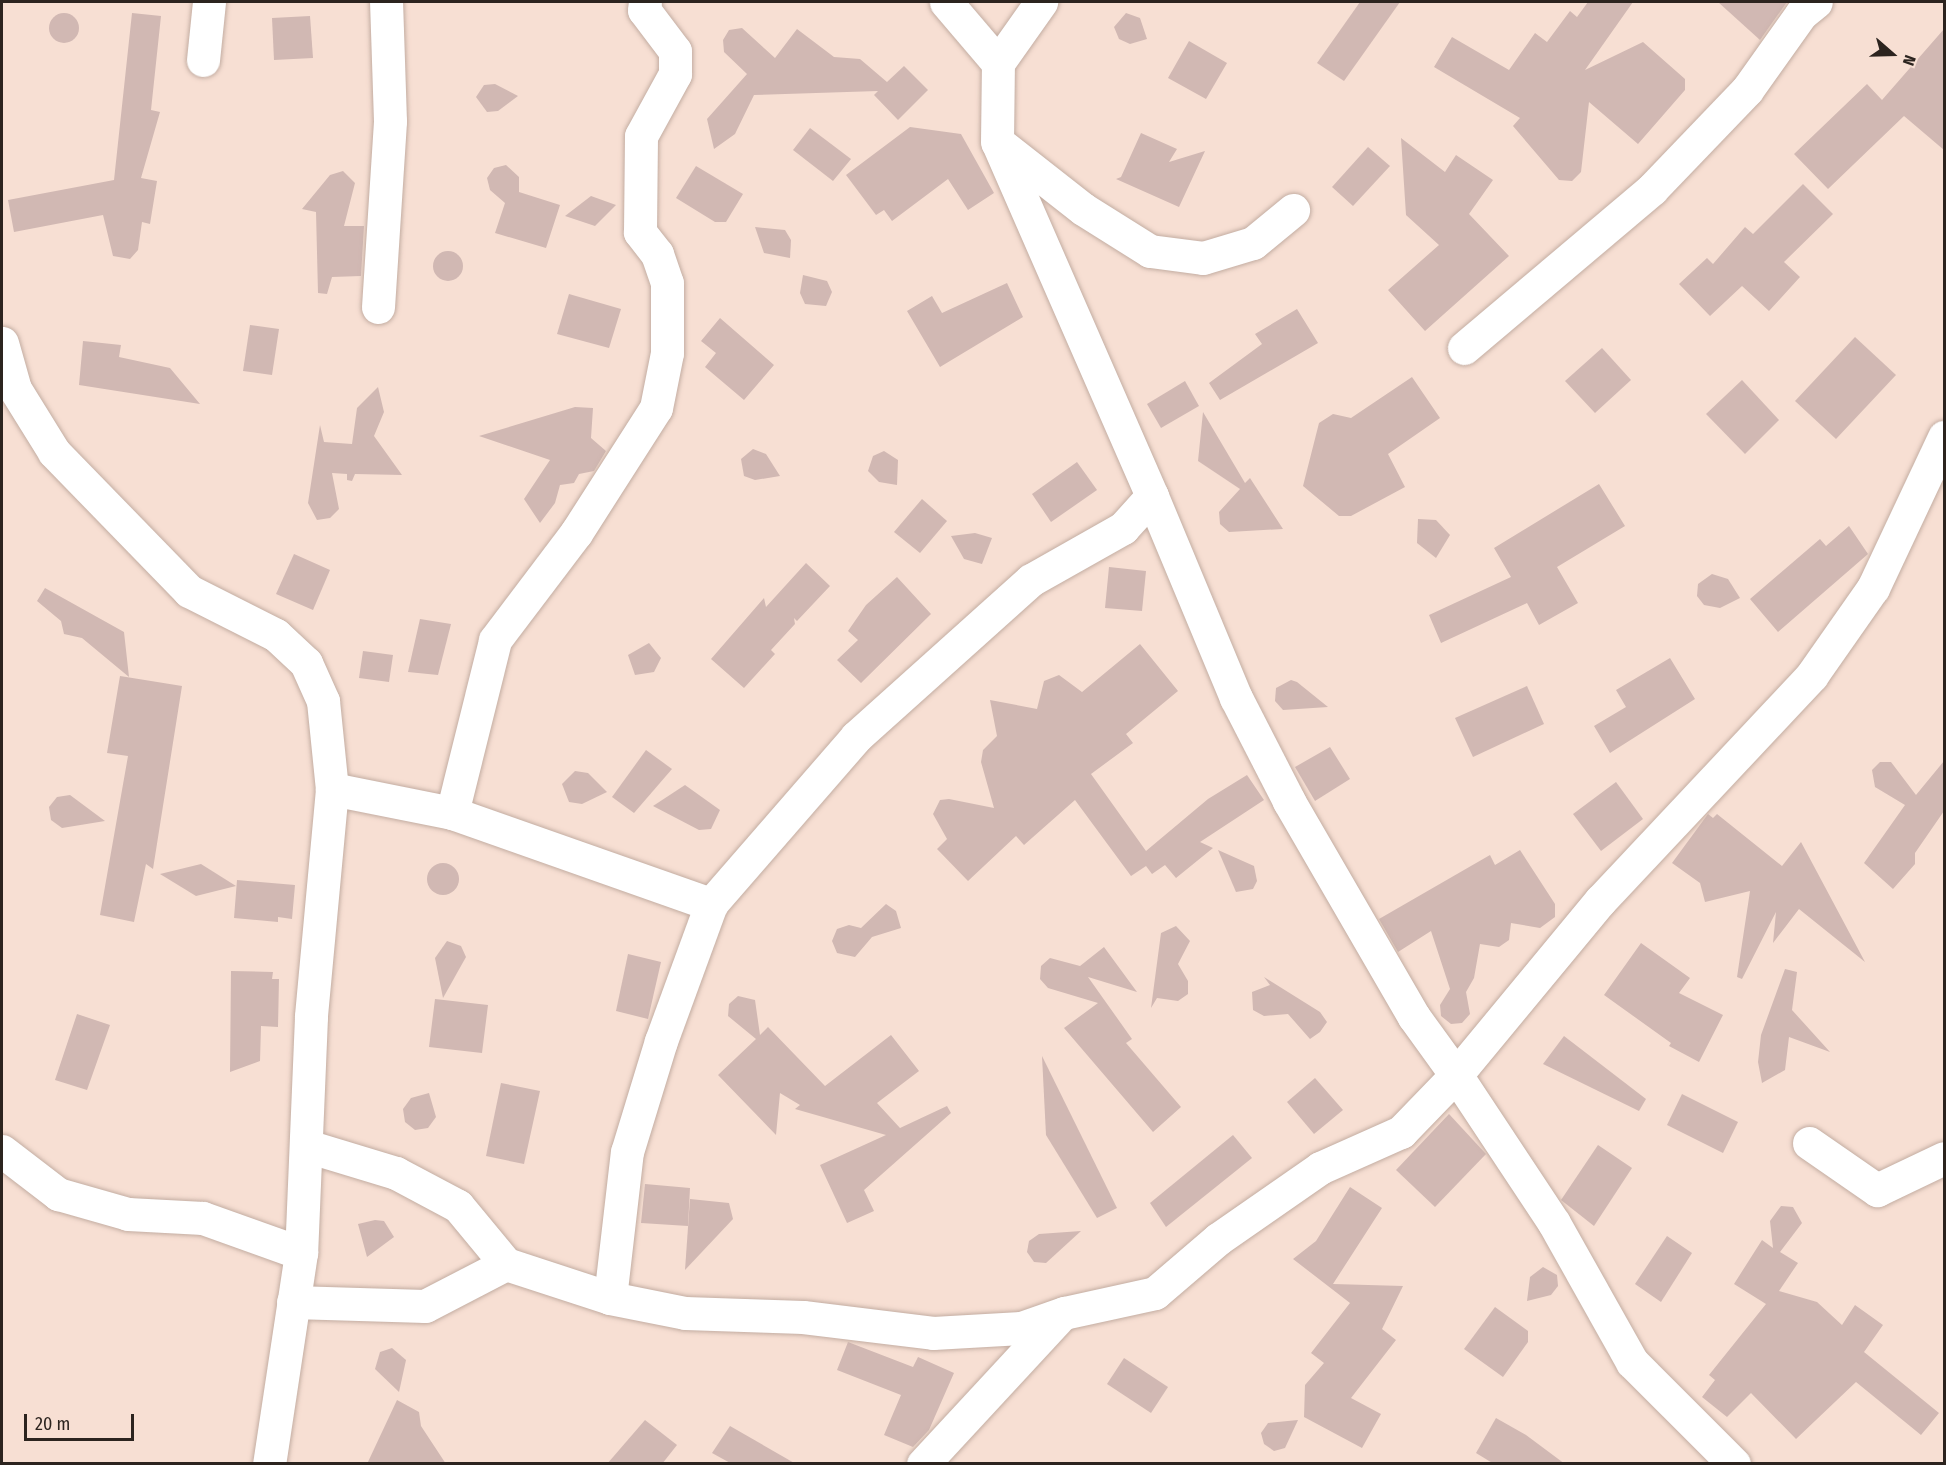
<!DOCTYPE html>
<style>
body{margin:0}
#map{position:relative;width:1946px;height:1465px;overflow:hidden;background:#f7dfd3;font-family:"Fira Sans Condensed",sans-serif}
div>[style]{position:absolute}
.building>*{inset:0;background:#d1b8b3}
.round{border-radius:50%}
.roads{filter:drop-shadow(0 0 2px #c3ada2) drop-shadow(0 0 2px #c3ada2)}
.minor>*{height:33px;margin:-16.5px;padding:0 16.5px;transform-origin:16.5px;border-radius:16.5px;background:#fff}
span{translate:-50% -50%;white-space:nowrap;text-align:center;line-height:1.15;-webkit-text-stroke:4.5px #f7dfd3;paint-order:stroke}
.frame{position:absolute;inset:0;border:3px solid #2c241f;pointer-events:none}
.north{position:absolute;left:1862px;top:24px;width:60px;height:60px;-webkit-text-stroke:4px #f7dfd3;paint-order:stroke;rotate:110deg;font-size:16px;font-weight:700;line-height:24px;text-align:center;color:#2c241f}
.north::after{content:'';display:block;margin:auto;width:21px;height:27px;background:#2c241f;clip-path:polygon(50% 0,100% 100%,50% 72%,0 100%)}
.scale{position:absolute;left:24px;top:1414px;width:110px;height:27px;box-sizing:border-box;border:3px solid #2c241f;border-top:0;padding-left:8px;font-size:18px;line-height:21px;white-space:nowrap;color:#2c241f;-webkit-text-stroke:4px #f7dfd3;paint-order:stroke}
</style>
<div id="map">
<div class="building">
<i style="clip-path:polygon(1360px 2px,1400px 2px,1344px 81px,1317px 63px)"></i>
<i style="clip-path:polygon(1588px 2px,1633px 2px,1585px 70px,1643px 42px,1685px 79px,1685px 90px,1638px 144px,1589px 102px,1581px 172px,1572px 181px,1559px 180px,1513px 126px,1520px 118px,1434px 67px,1452px 37px,1509px 70px,1535px 33px,1547px 42px,1570px 11px,1577px 17px)"></i>
<i style="clip-path:polygon(1718px 2px,1787px 2px,1760px 40px)"></i>
<i style="clip-path:polygon(132px 13px,161px 16px,151px 110px,160px 112px,141px 178px,157px 181px,150px 224px,142px 222px,138px 250px,130px 259px,113px 256px,103px 215px,14px 232px,8px 200px,114px 180px)"></i>
<i style="clip-path:polygon(1126px 13px,1140px 18px,1147px 39px,1130px 44px,1119px 39px,1114px 27px)"></i>
<i class="round" style="left:49px;top:13px;width:30px;height:30px"></i>
<i style="clip-path:polygon(310px 16px,313px 58px,274px 60px,272px 18px)"></i>
<i style="clip-path:polygon(742px 28px,775px 58px,797px 29px,834px 57px,860px 59px,887px 82px,904px 66px,928px 90px,898px 120px,874px 95px,878px 91px,754px 95px,735px 134px,714px 149px,707px 119px,747px 74px,724px 52px,723px 40px,729px 30px)"></i>
<i style="clip-path:polygon(1944px 29px,1944px 150px,1904px 116px,1828px 189px,1794px 154px,1867px 84px,1882px 100px)"></i>
<i style="clip-path:polygon(1189px 41px,1227px 63px,1206px 99px,1168px 78px)"></i>
<i style="clip-path:polygon(495px 84px,518px 96px,498px 111px,487px 112px,476px 97px,484px 85px)"></i>
<i style="clip-path:polygon(910px 127px,961px 134px,994px 193px,968px 210px,948px 179px,892px 221px,884px 210px,876px 215px,846px 175px)"></i>
<i style="clip-path:polygon(810px 128px,851px 159px,833px 181px,793px 150px)"></i>
<i style="clip-path:polygon(1141px 133px,1177px 149px,1169px 162px,1205px 151px,1179px 207px,1116px 179px,1121px 177px)"></i>
<i style="clip-path:polygon(1401px 138px,1445px 172px,1456px 155px,1493px 180px,1469px 214px,1509px 256px,1425px 331px,1388px 290px,1439px 245px,1406px 215px)"></i>
<i style="clip-path:polygon(1368px 147px,1390px 166px,1353px 206px,1332px 187px)"></i>
<i style="clip-path:polygon(506px 165px,519px 177px,519px 192px,560px 205px,546px 248px,495px 233px,505px 203px,490px 190px,487px 178px,494px 168px)"></i>
<i style="clip-path:polygon(696px 166px,743px 194px,726px 222px,715px 222px,676px 198px)"></i>
<i style="clip-path:polygon(343px 171px,355px 183px,344px 226px,364px 226px,361px 276px,332px 277px,327px 294px,318px 293px,316px 212px,302px 209px,330px 175px)"></i>
<i style="clip-path:polygon(1803px 184px,1833px 214px,1784px 262px,1800px 277px,1769px 311px,1742px 286px,1710px 316px,1679px 284px,1707px 258px,1713px 264px,1745px 227px,1753px 234px)"></i>
<i style="clip-path:polygon(591px 196px,616px 205px,595px 226px,565px 216px)"></i>
<i style="clip-path:polygon(755px 227px,785px 230px,791px 240px,790px 258px,764px 253px)"></i>
<i class="round" style="left:433px;top:251px;width:30px;height:30px"></i>
<i style="clip-path:polygon(803px 275px,827px 281px,832px 292px,826px 306px,805px 304px,800px 293px)"></i>
<i style="clip-path:polygon(1007px 283px,1023px 317px,940px 367px,907px 311px,932px 296px,942px 313px)"></i>
<i style="clip-path:polygon(569px 294px,621px 309px,609px 348px,557px 334px)"></i>
<i style="clip-path:polygon(1297px 309px,1318px 343px,1220px 400px,1209px 383px,1262px 344px,1255px 334px)"></i>
<i style="clip-path:polygon(720px 318px,774px 365px,744px 400px,705px 367px,716px 353px,701px 341px)"></i>
<i style="clip-path:polygon(250px 325px,279px 329px,272px 375px,243px 371px)"></i>
<i style="clip-path:polygon(1855px 337px,1896px 375px,1836px 439px,1795px 401px)"></i>
<i style="clip-path:polygon(83px 341px,121px 345px,119px 357px,170px 368px,200px 404px,79px 385px)"></i>
<i style="clip-path:polygon(1602px 348px,1631px 380px,1595px 413px,1565px 381px)"></i>
<i style="clip-path:polygon(1412px 377px,1440px 418px,1388px 454px,1405px 487px,1351px 516px,1339px 516px,1303px 486px,1319px 423px,1333px 414px,1351px 418px)"></i>
<i style="clip-path:polygon(1742px 380px,1779px 420px,1745px 454px,1706px 414px)"></i>
<i style="clip-path:polygon(1185px 381px,1199px 406px,1161px 428px,1147px 404px)"></i>
<i style="clip-path:polygon(378px 387px,384px 412px,374px 436px,402px 475px,355px 474px,352px 481px,347px 480px,347px 474px,332px 473px,339px 509px,330px 518px,317px 520px,308px 503px,320px 425px,324px 442px,352px 444px,357px 408px)"></i>
<i style="clip-path:polygon(575px 407px,593px 408px,591px 438px,606px 451px,594px 471px,579px 474px,574px 483px,560px 485px,555px 503px,540px 523px,524px 499px,550px 460px,479px 436px)"></i>
<i style="clip-path:polygon(1203px 412px,1245px 483px,1250px 478px,1283px 529px,1229px 532px,1220px 524px,1219px 512px,1240px 489px,1198px 461px)"></i>
<i style="clip-path:polygon(753px 449px,766px 454px,780px 476px,755px 480px,744px 476px,741px 459px)"></i>
<i style="clip-path:polygon(884px 451px,898px 460px,897px 485px,879px 482px,868px 471px,873px 456px)"></i>
<i style="clip-path:polygon(1077px 462px,1097px 490px,1051px 522px,1032px 494px)"></i>
<i style="clip-path:polygon(1599px 484px,1625px 526px,1557px 567px,1578px 603px,1539px 625px,1527px 603px,1441px 643px,1429px 615px,1511px 577px,1494px 548px)"></i>
<i style="clip-path:polygon(922px 499px,947px 521px,920px 553px,894px 532px)"></i>
<i style="clip-path:polygon(1418px 519px,1436px 520px,1450px 535px,1436px 558px,1417px 543px)"></i>
<i style="clip-path:polygon(1849px 526px,1868px 554px,1778px 632px,1750px 599px,1820px 539px,1826px 546px)"></i>
<i style="clip-path:polygon(975px 533px,992px 538px,982px 564px,964px 559px,951px 536px)"></i>
<i style="clip-path:polygon(294px 554px,330px 570px,313px 610px,276px 594px)"></i>
<i style="clip-path:polygon(806px 563px,830px 586px,797px 621px,794px 618px,795px 624px,771px 650px,775px 654px,744px 688px,711px 659px,764px 598px,766px 607px)"></i>
<i style="clip-path:polygon(1109px 567px,1146px 571px,1142px 611px,1105px 608px)"></i>
<i style="clip-path:polygon(1712px 574px,1728px 579px,1740px 598px,1720px 608px,1704px 605px,1697px 596px,1698px 584px)"></i>
<i style="clip-path:polygon(897px 577px,931px 614px,861px 683px,837px 660px,858px 640px,848px 631px,866px 605px)"></i>
<i style="clip-path:polygon(45px 588px,124px 632px,129px 677px,82px 638px,64px 634px,61px 621px,37px 601px)"></i>
<i style="clip-path:polygon(420px 619px,451px 624px,438px 675px,408px 672px)"></i>
<i style="clip-path:polygon(649px 643px,661px 658px,654px 672px,635px 675px,628px 655px)"></i>
<i style="clip-path:polygon(1140px 644px,1178px 691px,1126px 734px,1133px 743px,1091px 774px,1146px 851px,1208px 799px,1247px 775px,1264px 800px,1200px 842px,1213px 848px,1176px 878px,1165px 865px,1152px 874px,1146px 866px,1131px 876px,1075px 800px,1024px 845px,1016px 836px,968px 881px,937px 849px,947px 839px,933px 814px,940px 800px,949px 799px,994px 808px,981px 762px,983px 750px,997px 736px,990px 700px,1037px 709px,1044px 681px,1059px 675px,1082px 692px)"></i>
<i style="clip-path:polygon(363px 651px,393px 655px,389px 682px,359px 678px)"></i>
<i style="clip-path:polygon(1670px 658px,1695px 699px,1610px 753px,1594px 726px,1626px 707px,1616px 690px)"></i>
<i style="clip-path:polygon(120px 676px,182px 686px,153px 869px,146px 864px,134px 922px,100px 915px,128px 756px,107px 753px)"></i>
<i style="clip-path:polygon(1291px 680px,1297px 682px,1328px 707px,1283px 710px,1275px 701px,1276px 688px)"></i>
<i style="clip-path:polygon(1527px 686px,1544px 724px,1473px 757px,1455px 718px)"></i>
<i style="clip-path:polygon(1330px 747px,1350px 779px,1315px 801px,1295px 767px)"></i>
<i style="clip-path:polygon(646px 750px,672px 769px,634px 813px,612px 797px)"></i>
<i style="clip-path:polygon(1944px 761px,1944px 811px,1915px 853px,1915px 864px,1893px 889px,1864px 863px,1905px 805px,1875px 787px,1872px 770px,1880px 762px,1891px 762px,1916px 795px)"></i>
<i style="clip-path:polygon(575px 771px,588px 773px,607px 792px,582px 804px,569px 802px,562px 784px)"></i>
<i style="clip-path:polygon(1616px 782px,1643px 819px,1601px 851px,1573px 814px)"></i>
<i style="clip-path:polygon(685px 785px,720px 810px,711px 829px,699px 830px,653px 806px)"></i>
<i style="clip-path:polygon(70px 795px,105px 821px,62px 828px,51px 820px,49px 807px,57px 797px)"></i>
<i style="clip-path:polygon(1708px 814px,1713px 818px,1717px 814px,1782px 866px,1801px 842px,1865px 962px,1799px 909px,1773px 943px,1776px 912px,1742px 979px,1737px 977px,1750px 891px,1705px 902px,1700px 883px,1672px 863px)"></i>
<i style="clip-path:polygon(1218px 850px,1254px 866px,1257px 881px,1253px 889px,1236px 892px)"></i>
<i style="clip-path:polygon(1520px 850px,1555px 904px,1555px 917px,1540px 928px,1511px 923px,1509px 940px,1499px 947px,1480px 944px,1474px 978px,1466px 992px,1470px 1014px,1462px 1023px,1451px 1024px,1441px 1016px,1440px 1005px,1450px 989px,1431px 931px,1398px 952px,1379px 919px,1490px 855px,1495px 865px)"></i>
<i class="round" style="left:427px;top:863px;width:32px;height:32px"></i>
<i style="clip-path:polygon(201px 864px,236px 886px,196px 896px,160px 874px)"></i>
<i style="clip-path:polygon(237px 880px,295px 885px,292px 919px,278px 917px,278px 922px,234px 918px)"></i>
<i style="clip-path:polygon(886px 904px,896px 911px,901px 928px,872px 937px,855px 957px,837px 953px,832px 941px,837px 929px,849px 925px,861px 928px)"></i>
<i style="clip-path:polygon(1176px 926px,1190px 941px,1178px 964px,1188px 981px,1188px 994px,1178px 1001px,1157px 998px,1151px 1008px,1161px 933px)"></i>
<i style="clip-path:polygon(447px 941px,461px 946px,466px 957px,443px 998px,435px 958px)"></i>
<i style="clip-path:polygon(1641px 943px,1690px 978px,1679px 993px,1723px 1015px,1699px 1062px,1669px 1046px,1671px 1043px,1604px 995px)"></i>
<i style="clip-path:polygon(1104px 947px,1137px 992px,1088px 977px,1132px 1039px,1126px 1043px,1181px 1107px,1153px 1132px,1064px 1028px,1098px 1003px,1048px 988px,1040px 979px,1041px 966px,1050px 958px,1080px 966px)"></i>
<i style="clip-path:polygon(628px 954px,661px 962px,648px 1019px,616px 1011px)"></i>
<i style="clip-path:polygon(1785px 969px,1797px 972px,1792px 1010px,1830px 1052px,1789px 1037px,1785px 1070px,1762px 1083px,1758px 1062px,1761px 1035px)"></i>
<i style="clip-path:polygon(231px 971px,273px 972px,272px 979px,279px 979px,278px 1027px,261px 1026px,260px 1061px,230px 1072px)"></i>
<i style="clip-path:polygon(1264px 977px,1320px 1012px,1327px 1022px,1320px 1032px,1310px 1039px,1288px 1014px,1264px 1016px,1253px 1010px,1252px 992px,1270px 985px)"></i>
<i style="clip-path:polygon(738px 996px,755px 1000px,760px 1035px,768px 1027px,825px 1086px,891px 1035px,919px 1071px,877px 1103px,900px 1128px,947px 1106px,951px 1113px,864px 1190px,874px 1211px,847px 1223px,820px 1165px,886px 1135px,795px 1109px,800px 1105px,780px 1093px,776px 1135px,718px 1075px,756px 1039px,728px 1016px,729px 1004px)"></i>
<i style="clip-path:polygon(435px 999px,488px 1005px,482px 1053px,429px 1047px)"></i>
<i style="clip-path:polygon(77px 1014px,110px 1025px,87px 1090px,55px 1080px)"></i>
<i style="clip-path:polygon(1564px 1036px,1646px 1099px,1639px 1111px,1543px 1064px)"></i>
<i style="clip-path:polygon(1042px 1056px,1117px 1208px,1097px 1218px,1046px 1135px)"></i>
<i style="clip-path:polygon(1315px 1078px,1343px 1110px,1314px 1134px,1287px 1102px)"></i>
<i style="clip-path:polygon(501px 1083px,540px 1091px,524px 1164px,486px 1156px)"></i>
<i style="clip-path:polygon(429px 1093px,436px 1117px,428px 1128px,415px 1130px,405px 1122px,403px 1109px,411px 1098px)"></i>
<i style="clip-path:polygon(1682px 1094px,1738px 1122px,1723px 1153px,1667px 1125px)"></i>
<i style="clip-path:polygon(1449px 1114px,1486px 1154px,1435px 1207px,1396px 1170px)"></i>
<i style="clip-path:polygon(1233px 1135px,1252px 1158px,1166px 1227px,1150px 1203px)"></i>
<i style="clip-path:polygon(1598px 1145px,1632px 1168px,1594px 1226px,1561px 1200px)"></i>
<i style="clip-path:polygon(645px 1184px,690px 1188px,688px 1226px,641px 1223px)"></i>
<i style="clip-path:polygon(1350px 1187px,1382px 1208px,1333px 1284px,1403px 1286px,1382px 1329px,1396px 1340px,1351px 1398px,1381px 1414px,1362px 1448px,1304px 1417px,1305px 1385px,1324px 1363px,1311px 1353px,1350px 1303px,1293px 1259px,1316px 1241px)"></i>
<i style="clip-path:polygon(690px 1199px,729px 1203px,733px 1219px,685px 1270px)"></i>
<i style="clip-path:polygon(1781px 1206px,1793px 1207px,1802px 1223px,1780px 1252px,1798px 1263px,1779px 1291px,1817px 1302px,1842px 1325px,1855px 1305px,1883px 1325px,1864px 1352px,1939px 1413px,1921px 1435px,1856px 1382px,1796px 1439px,1751px 1393px,1727px 1417px,1702px 1397px,1715px 1380px,1709px 1375px,1766px 1304px,1734px 1284px,1762px 1240px,1773px 1248px,1770px 1221px)"></i>
<i style="clip-path:polygon(375px 1220px,384px 1221px,394px 1237px,367px 1257px,358px 1224px)"></i>
<i style="clip-path:polygon(1081px 1231px,1046px 1263px,1034px 1262px,1027px 1252px,1029px 1241px,1039px 1234px)"></i>
<i style="clip-path:polygon(1667px 1236px,1692px 1253px,1661px 1302px,1635px 1284px)"></i>
<i style="clip-path:polygon(1543px 1267px,1557px 1275px,1558px 1286px,1551px 1295px,1527px 1301px,1530px 1277px)"></i>
<i style="clip-path:polygon(1495px 1307px,1528px 1331px,1528px 1342px,1503px 1377px,1464px 1349px)"></i>
<i style="clip-path:polygon(848px 1342px,913px 1367px,918px 1357px,954px 1373px,929px 1430px,913px 1447px,884px 1435px,901px 1395px,837px 1370px)"></i>
<i style="clip-path:polygon(392px 1348px,406px 1360px,399px 1392px,375px 1369px,380px 1352px)"></i>
<i style="clip-path:polygon(1124px 1358px,1168px 1387px,1151px 1413px,1107px 1384px)"></i>
<i style="clip-path:polygon(397px 1400px,419px 1412px,421px 1426px,446px 1464px,367px 1464px)"></i>
<i style="clip-path:polygon(1496px 1418px,1526px 1435px,1565px 1464px,1494px 1464px,1476px 1453px)"></i>
<i style="clip-path:polygon(645px 1420px,677px 1445px,662px 1464px,607px 1464px)"></i>
<i style="clip-path:polygon(1298px 1420px,1285px 1448px,1274px 1451px,1264px 1444px,1261px 1433px,1268px 1423px)"></i>
<i style="clip-path:polygon(730px 1426px,796px 1464px,732px 1464px,712px 1453px)"></i>
</div>
<div class="roads">
<div class="minor">
<i style="left:946px;top:2px;width:80px;rotate:49.6deg"></i>
<i style="left:203px;top:60px;width:58px;rotate:-84.1deg"></i>
<i style="left:1004px;top:147px;width:100px;rotate:38.1deg"></i>
<i style="left:1083px;top:209px;width:79px;rotate:32.1deg"></i>
<i style="left:1150px;top:251px;width:53px;rotate:7.5deg"></i>
<i style="left:1203px;top:258px;width:52px;rotate:-16.7deg"></i>
<i style="left:1253px;top:243px;width:52px;rotate:-39.5deg"></i>
<i style="left:378px;top:307px;width:186px;rotate:-86.3deg"></i>
<i style="left:390px;top:121px;width:119px;rotate:-91.9deg"></i>
<i style="left:2px;top:343px;width:48px;rotate:74.2deg"></i>
<i style="left:15px;top:389px;width:74px;rotate:58.2deg"></i>
<i style="left:54px;top:452px;width:194px;rotate:45.8deg"></i>
<i style="left:189px;top:591px;width:97px;rotate:26.8deg"></i>
<i style="left:276px;top:635px;width:41px;rotate:43deg"></i>
<i style="left:306px;top:663px;width:42px;rotate:65.9deg"></i>
<i style="left:323px;top:701px;width:88px;rotate:84.2deg"></i>
<i style="left:332px;top:789px;width:229px;rotate:95.3deg"></i>
<i style="left:311px;top:1017px;width:236px;rotate:92.4deg"></i>
<i style="left:301px;top:1253px;width:213px;rotate:98.6deg"></i>
<i style="left:1464px;top:348px;width:246px;rotate:-40.2deg"></i>
<i style="left:1652px;top:189px;width:137px;rotate:-46.2deg"></i>
<i style="left:1747px;top:90px;width:93px;rotate:-54.6deg"></i>
<i style="left:1801px;top:14px;width:19px;rotate:-39deg"></i>
<i style="left:332px;top:789px;width:122px;rotate:11.3deg"></i>
<i style="left:452px;top:813px;width:275px;rotate:19.4deg"></i>
<i style="left:711px;top:904px;width:221px;rotate:-49deg"></i>
<i style="left:856px;top:737px;width:235px;rotate:-41.9deg"></i>
<i style="left:1031px;top:580px;width:106px;rotate:-29.5deg"></i>
<i style="left:1123px;top:528px;width:43px;rotate:-47.8deg"></i>
<i style="left:1152px;top:496px;width:386px;rotate:-113.6deg"></i>
<i style="left:997px;top:142px;width:79px;rotate:-89.3deg"></i>
<i style="left:998px;top:63px;width:75px;rotate:-54.8deg"></i>
<i style="left:452px;top:813px;width:178px;rotate:-76deg"></i>
<i style="left:495px;top:640px;width:134px;rotate:-52.9deg"></i>
<i style="left:576px;top:533px;width:148px;rotate:-57.4deg"></i>
<i style="left:656px;top:408px;width:56px;rotate:-78.7deg"></i>
<i style="left:667px;top:353px;width:70px;rotate:-90deg"></i>
<i style="left:667px;top:283px;width:31px;rotate:-109deg"></i>
<i style="left:657px;top:254px;width:28px;rotate:-128deg"></i>
<i style="left:640px;top:232px;width:96px;rotate:-89.4deg"></i>
<i style="left:641px;top:136px;width:71px;rotate:-61.3deg"></i>
<i style="left:675px;top:74px;width:23px;rotate:-90deg"></i>
<i style="left:675px;top:51px;width:51px;rotate:-127.1deg"></i>
<i style="left:644px;top:10px;width:8px;rotate:-83deg"></i>
<i style="left:1809px;top:1143px;width:83px;rotate:34.7deg"></i>
<i style="left:1877px;top:1190px;width:74px;rotate:-25.5deg"></i>
<i style="left:307px;top:1146px;width:93px;rotate:16.9deg"></i>
<i style="left:396px;top:1173px;width:70px;rotate:28deg"></i>
<i style="left:458px;top:1206px;width:75px;rotate:50.4deg"></i>
<i style="left:506px;top:1264px;width:109px;rotate:18.1deg"></i>
<i style="left:610px;top:1298px;width:76px;rotate:11.3deg"></i>
<i style="left:685px;top:1313px;width:118px;rotate:1.9deg"></i>
<i style="left:803px;top:1317px;width:131px;rotate:7deg"></i>
<i style="left:933px;top:1333px;width:88px;rotate:-3.3deg"></i>
<i style="left:1021px;top:1328px;width:46px;rotate:-19.2deg"></i>
<i style="left:1064px;top:1313px;width:93px;rotate:-12.4deg"></i>
<i style="left:1155px;top:1293px;width:83px;rotate:-40.6deg"></i>
<i style="left:1218px;top:1239px;width:124px;rotate:-34.8deg"></i>
<i style="left:1320px;top:1168px;width:89px;rotate:-24deg"></i>
<i style="left:1401px;top:1132px;width:79px;rotate:-46deg"></i>
<i style="left:1456px;top:1075px;width:72px;rotate:-125.9deg"></i>
<i style="left:1414px;top:1017px;width:250px;rotate:-120.1deg"></i>
<i style="left:1289px;top:801px;width:116px;rotate:-117.2deg"></i>
<i style="left:1236px;top:698px;width:219px;rotate:-112.6deg"></i>
<i style="left:2px;top:1151px;width:71px;rotate:37.5deg"></i>
<i style="left:58px;top:1194px;width:73px;rotate:15.9deg"></i>
<i style="left:128px;top:1214px;width:75px;rotate:3.1deg"></i>
<i style="left:203px;top:1218px;width:104px;rotate:19.7deg"></i>
<i style="left:610px;top:1298px;width:147px;rotate:-83.4deg"></i>
<i style="left:627px;top:1152px;width:116px;rotate:-73deg"></i>
<i style="left:661px;top:1041px;width:146px;rotate:-69.9deg"></i>
<i style="left:293px;top:1302px;width:132px;rotate:1.7deg"></i>
<i style="left:425px;top:1306px;width:91px;rotate:-27.4deg"></i>
<i style="left:923px;top:1464px;width:199px;rotate:-47.2deg"></i>
<i style="left:1734px;top:1464px;width:144px;rotate:-135deg"></i>
<i style="left:1632px;top:1362px;width:159px;rotate:-119.3deg"></i>
<i style="left:1554px;top:1223px;width:178px;rotate:-123.5deg"></i>
<i style="left:1456px;top:1075px;width:227px;rotate:-50.4deg"></i>
<i style="left:1601px;top:900px;width:308px;rotate:-46.8deg"></i>
<i style="left:1812px;top:675px;width:106px;rotate:-55deg"></i>
<i style="left:1873px;top:588px;width:167px;rotate:-64.8deg"></i>
</div>
</div>
<div class="frame"></div>
<div class="north">N</div>
<div class="scale">20 m</div>
</div>
